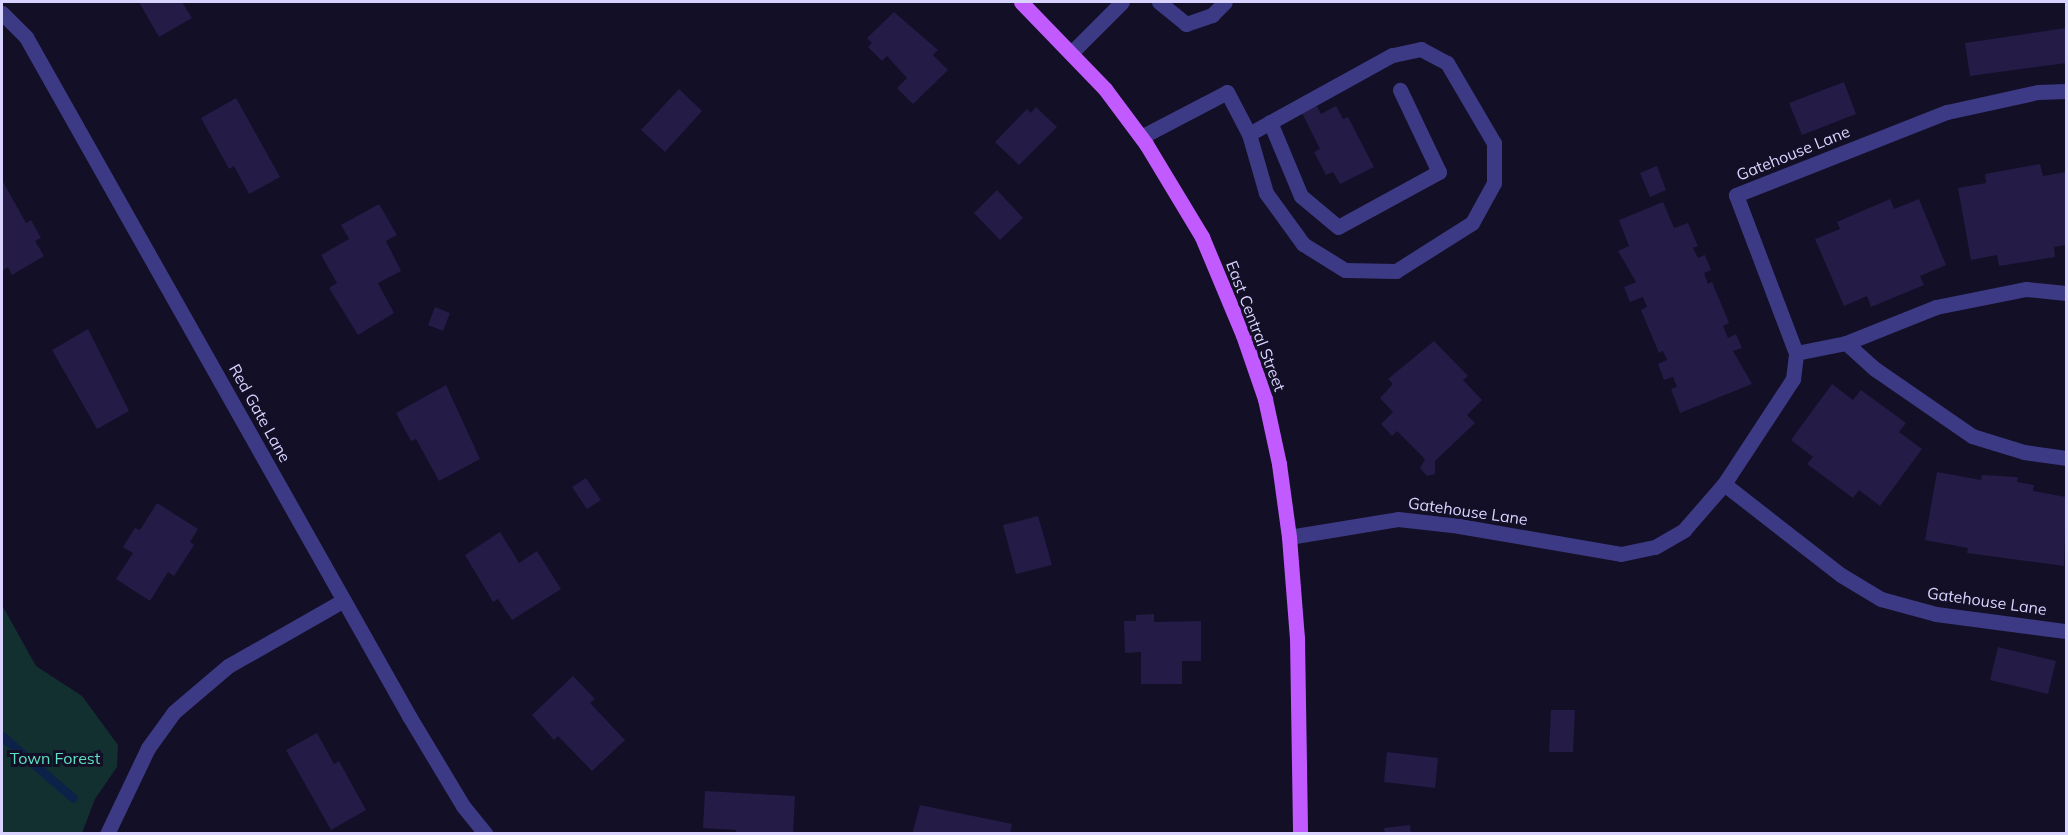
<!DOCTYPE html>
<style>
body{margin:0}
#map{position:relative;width:2068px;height:835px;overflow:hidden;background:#130f26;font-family:Mulish,sans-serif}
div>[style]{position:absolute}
.green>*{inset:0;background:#12302f}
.stream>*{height:9px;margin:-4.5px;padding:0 4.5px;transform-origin:4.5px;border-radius:4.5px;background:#0c2248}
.building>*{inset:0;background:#241b47}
.minor>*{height:15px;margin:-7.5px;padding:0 7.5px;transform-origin:7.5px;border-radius:7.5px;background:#3d3a85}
.major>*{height:15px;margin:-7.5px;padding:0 7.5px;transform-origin:7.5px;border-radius:7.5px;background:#c25bff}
span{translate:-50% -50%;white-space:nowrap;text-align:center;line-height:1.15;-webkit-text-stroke:6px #130f26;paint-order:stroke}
.street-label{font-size:16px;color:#d9d4ff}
.park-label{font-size:16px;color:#5fe0c0}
.frame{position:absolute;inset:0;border:3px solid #d9d4ff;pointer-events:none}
</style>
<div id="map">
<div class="green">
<i style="clip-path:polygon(2px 605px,36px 666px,82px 696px,118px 745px,117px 767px,95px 799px,82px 833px,2px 833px)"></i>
</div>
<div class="stream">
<i style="left:2px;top:736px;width:94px;rotate:41.1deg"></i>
</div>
<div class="building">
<i style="clip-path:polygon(139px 2px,182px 2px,192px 18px,159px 37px)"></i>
<i style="clip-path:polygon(894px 12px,938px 50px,933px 55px,948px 70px,913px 104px,897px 88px,907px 78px,887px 56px,882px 61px,868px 47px,872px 43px,867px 38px)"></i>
<i style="clip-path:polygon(2066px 28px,2066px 63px,1970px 76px,1965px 43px)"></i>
<i style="clip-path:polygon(1844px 82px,1856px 114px,1802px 135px,1789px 103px)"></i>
<i style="clip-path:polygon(679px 89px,702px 111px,665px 152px,641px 130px)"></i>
<i style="clip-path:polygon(236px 98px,280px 177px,249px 194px,234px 166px,229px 169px,201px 118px)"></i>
<i style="clip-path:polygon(1317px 106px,1321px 114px,1336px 106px,1343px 119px,1348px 117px,1374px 167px,1340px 184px,1333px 172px,1326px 175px,1314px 152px,1320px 149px,1302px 113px)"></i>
<i style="clip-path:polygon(1036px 107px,1057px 127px,1019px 165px,995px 142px,1027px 109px,1031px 113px)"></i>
<i style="clip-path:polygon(2040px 164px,2043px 176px,2066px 172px,2066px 245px,2054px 247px,2055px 257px,1999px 266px,1997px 255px,1971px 260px,1958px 188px,1986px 183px,1985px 174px)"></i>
<i style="clip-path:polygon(1657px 166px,1666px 190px,1650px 197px,1640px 173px)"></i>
<i style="clip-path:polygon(2px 180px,26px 223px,31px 220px,41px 238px,35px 241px,44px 256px,12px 275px,8px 267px,2px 271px)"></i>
<i style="clip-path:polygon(997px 190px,1023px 218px,1000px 240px,974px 213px)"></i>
<i style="clip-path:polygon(1890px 199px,1894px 209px,1919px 199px,1946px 265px,1920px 276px,1924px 285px,1871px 307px,1867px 296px,1844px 306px,1815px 239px,1840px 229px,1837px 222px)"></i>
<i style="clip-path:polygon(1663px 202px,1674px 228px,1688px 223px,1698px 246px,1693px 248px,1698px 258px,1705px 255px,1711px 270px,1704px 273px,1708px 284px,1712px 282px,1729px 323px,1723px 326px,1728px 338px,1736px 334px,1742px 348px,1733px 351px,1752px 384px,1680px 413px,1671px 389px,1677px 387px,1673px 377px,1664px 380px,1658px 364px,1667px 360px,1663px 351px,1659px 353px,1641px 310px,1647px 307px,1643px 297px,1630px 302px,1624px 287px,1636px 282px,1618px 251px,1629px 246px,1619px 220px)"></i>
<i style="clip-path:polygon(379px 204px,397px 235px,386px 241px,401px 271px,378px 283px,394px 313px,358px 335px,329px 288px,337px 283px,321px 255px,349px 239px,341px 225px)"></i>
<i style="clip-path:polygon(435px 307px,450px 313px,443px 331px,428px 325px)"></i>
<i style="clip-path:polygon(88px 329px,129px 411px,97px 429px,52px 350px)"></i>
<i style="clip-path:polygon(1434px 341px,1468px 376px,1463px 380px,1482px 400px,1467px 415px,1475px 423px,1435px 461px,1435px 474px,1427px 476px,1420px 468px,1425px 459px,1397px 431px,1392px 436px,1381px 424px,1393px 412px,1380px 398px,1393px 384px,1388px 379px)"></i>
<i style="clip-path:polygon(1832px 384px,1853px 400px,1861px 390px,1906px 423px,1899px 432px,1922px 449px,1880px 506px,1859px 490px,1853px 498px,1807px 464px,1813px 457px,1791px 440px)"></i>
<i style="clip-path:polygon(446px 385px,480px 459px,439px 481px,416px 439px,411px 441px,396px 413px)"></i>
<i style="clip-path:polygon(1937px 472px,1981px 480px,1982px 475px,2018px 477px,2017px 482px,2034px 485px,2033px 491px,2066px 497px,2064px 566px,1967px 553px,1968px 548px,1925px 540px)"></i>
<i style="clip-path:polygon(586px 478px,601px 500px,587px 509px,572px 487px)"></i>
<i style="clip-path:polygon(157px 503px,198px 529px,190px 542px,194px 545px,174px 576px,168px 572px,150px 601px,116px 579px,133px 553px,123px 547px,135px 528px,140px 530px)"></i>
<i style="clip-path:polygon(1038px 516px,1052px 565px,1016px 574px,1003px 525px)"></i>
<i style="clip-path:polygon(500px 532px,519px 563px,537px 551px,561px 589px,512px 620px,498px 599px,493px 602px,465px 555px)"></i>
<i style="clip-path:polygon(1154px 614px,1154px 622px,1201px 621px,1201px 661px,1182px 661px,1182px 684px,1141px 684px,1141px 652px,1125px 653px,1124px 621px,1136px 621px,1136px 615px)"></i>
<i style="clip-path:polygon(1998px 647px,2056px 661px,2048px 694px,1990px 680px)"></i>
<i style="clip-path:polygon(573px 676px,595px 699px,590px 703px,625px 740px,592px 771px,558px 736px,554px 740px,532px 715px)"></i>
<i style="clip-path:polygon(1551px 710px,1575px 710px,1573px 752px,1549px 752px)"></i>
<i style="clip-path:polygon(317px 733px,334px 764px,339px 761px,366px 810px,331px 830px,286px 750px)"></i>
<i style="clip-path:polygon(1387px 752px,1438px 758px,1435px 788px,1384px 782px)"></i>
<i style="clip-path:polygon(705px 791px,795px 796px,793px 834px,736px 834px,736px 830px,703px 828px)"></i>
<i style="clip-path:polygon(920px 805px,1012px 824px,1010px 834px,912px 834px)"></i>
<i style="clip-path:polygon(1410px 825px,1411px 834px,1385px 834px,1384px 828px)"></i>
</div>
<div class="minor">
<i style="left:1159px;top:2px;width:35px;rotate:39deg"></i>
<i style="left:1186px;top:24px;width:28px;rotate:-19deg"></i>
<i style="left:1212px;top:15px;width:18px;rotate:-45deg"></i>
<i style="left:2px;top:13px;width:34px;rotate:45deg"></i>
<i style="left:26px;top:37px;width:780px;rotate:60.57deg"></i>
<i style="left:409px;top:716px;width:105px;rotate:59deg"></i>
<i style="left:463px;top:806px;width:36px;rotate:51deg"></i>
<i style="left:1071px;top:53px;width:72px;rotate:-45deg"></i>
<i style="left:1270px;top:122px;width:80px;rotate:67.3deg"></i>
<i style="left:1301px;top:196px;width:48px;rotate:40deg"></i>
<i style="left:1338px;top:227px;width:115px;rotate:-28.6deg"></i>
<i style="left:1439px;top:172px;width:91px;rotate:-115.4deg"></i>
<i style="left:1141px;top:137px;width:97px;rotate:-27.6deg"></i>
<i style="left:1227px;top:92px;width:47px;rotate:62.4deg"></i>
<i style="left:1249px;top:134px;width:61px;rotate:73.9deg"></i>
<i style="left:1266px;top:193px;width:63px;rotate:54deg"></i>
<i style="left:1303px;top:244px;width:49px;rotate:31.8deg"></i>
<i style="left:1345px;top:270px;width:51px;rotate:1.1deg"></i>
<i style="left:1396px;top:271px;width:90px;rotate:-32.3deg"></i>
<i style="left:1472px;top:223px;width:46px;rotate:-61.2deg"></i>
<i style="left:1494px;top:183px;width:40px;rotate:-90deg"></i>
<i style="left:1494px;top:143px;width:93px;rotate:-120.4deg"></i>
<i style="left:1447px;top:63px;width:30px;rotate:-152deg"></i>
<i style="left:1421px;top:49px;width:30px;rotate:168deg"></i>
<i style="left:1392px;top:55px;width:163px;rotate:151.1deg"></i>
<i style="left:1846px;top:343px;width:39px;rotate:42deg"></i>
<i style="left:1875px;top:369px;width:118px;rotate:34.6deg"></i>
<i style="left:1972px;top:436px;width:54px;rotate:17.1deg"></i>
<i style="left:2024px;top:452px;width:42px;rotate:8.1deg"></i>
<i style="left:1796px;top:353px;width:51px;rotate:-11.3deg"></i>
<i style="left:1846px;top:343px;width:97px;rotate:-21.8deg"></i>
<i style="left:1936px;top:307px;width:92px;rotate:-11.3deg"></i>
<i style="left:2026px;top:289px;width:40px;rotate:5.7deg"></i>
<i style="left:1724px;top:484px;width:148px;rotate:37.9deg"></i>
<i style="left:1841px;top:575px;width:47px;rotate:31deg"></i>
<i style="left:1881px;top:599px;width:57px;rotate:15.3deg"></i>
<i style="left:1936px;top:614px;width:131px;rotate:7.5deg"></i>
<i style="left:1289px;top:537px;width:110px;rotate:-9.4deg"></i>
<i style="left:1398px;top:519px;width:61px;rotate:6.5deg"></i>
<i style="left:1459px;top:526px;width:164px;rotate:9.8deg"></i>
<i style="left:1621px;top:554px;width:35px;rotate:-12deg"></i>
<i style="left:1655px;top:547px;width:34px;rotate:-30deg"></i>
<i style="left:1684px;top:530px;width:61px;rotate:-49deg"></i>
<i style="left:1724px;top:484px;width:126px;rotate:-56.7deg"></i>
<i style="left:1793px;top:379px;width:26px;rotate:-83deg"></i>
<i style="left:1796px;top:353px;width:169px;rotate:-110.8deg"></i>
<i style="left:1736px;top:195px;width:227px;rotate:-21.5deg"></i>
<i style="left:1947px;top:112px;width:93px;rotate:-12.4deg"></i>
<i style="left:2038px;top:92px;width:28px;rotate:-2deg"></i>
<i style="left:107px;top:834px;width:95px;rotate:-64.5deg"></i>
<i style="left:148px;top:748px;width:44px;rotate:-54.2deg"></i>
<i style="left:174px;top:712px;width:71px;rotate:-40.4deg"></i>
<i style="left:228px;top:666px;width:133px;rotate:-29.6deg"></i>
</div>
<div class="major">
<i style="left:1021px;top:2px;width:121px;rotate:46deg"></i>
<i style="left:1105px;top:89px;width:69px;rotate:53.3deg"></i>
<i style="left:1146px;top:144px;width:109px;rotate:58.9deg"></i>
<i style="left:1202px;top:237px;width:106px;rotate:67.3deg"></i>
<i style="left:1243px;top:335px;width:68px;rotate:71deg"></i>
<i style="left:1265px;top:399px;width:66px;rotate:77.8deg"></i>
<i style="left:1279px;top:464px;width:74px;rotate:82.2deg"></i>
<i style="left:1289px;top:537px;width:101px;rotate:85.5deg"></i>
<i style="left:1297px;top:638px;width:196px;rotate:89.1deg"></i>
</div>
<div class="street-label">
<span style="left:1793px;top:153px;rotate:-22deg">Gatehouse Lane</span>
<span style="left:1256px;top:326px;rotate:69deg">East Central Street</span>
<span style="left:260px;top:413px;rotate:61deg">Red Gate Lane</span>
<span style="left:1468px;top:511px;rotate:8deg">Gatehouse Lane</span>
<span style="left:1987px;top:601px;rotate:8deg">Gatehouse Lane</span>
</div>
<div class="park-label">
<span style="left:55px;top:758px">Town Forest</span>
</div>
<div class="frame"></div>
</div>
